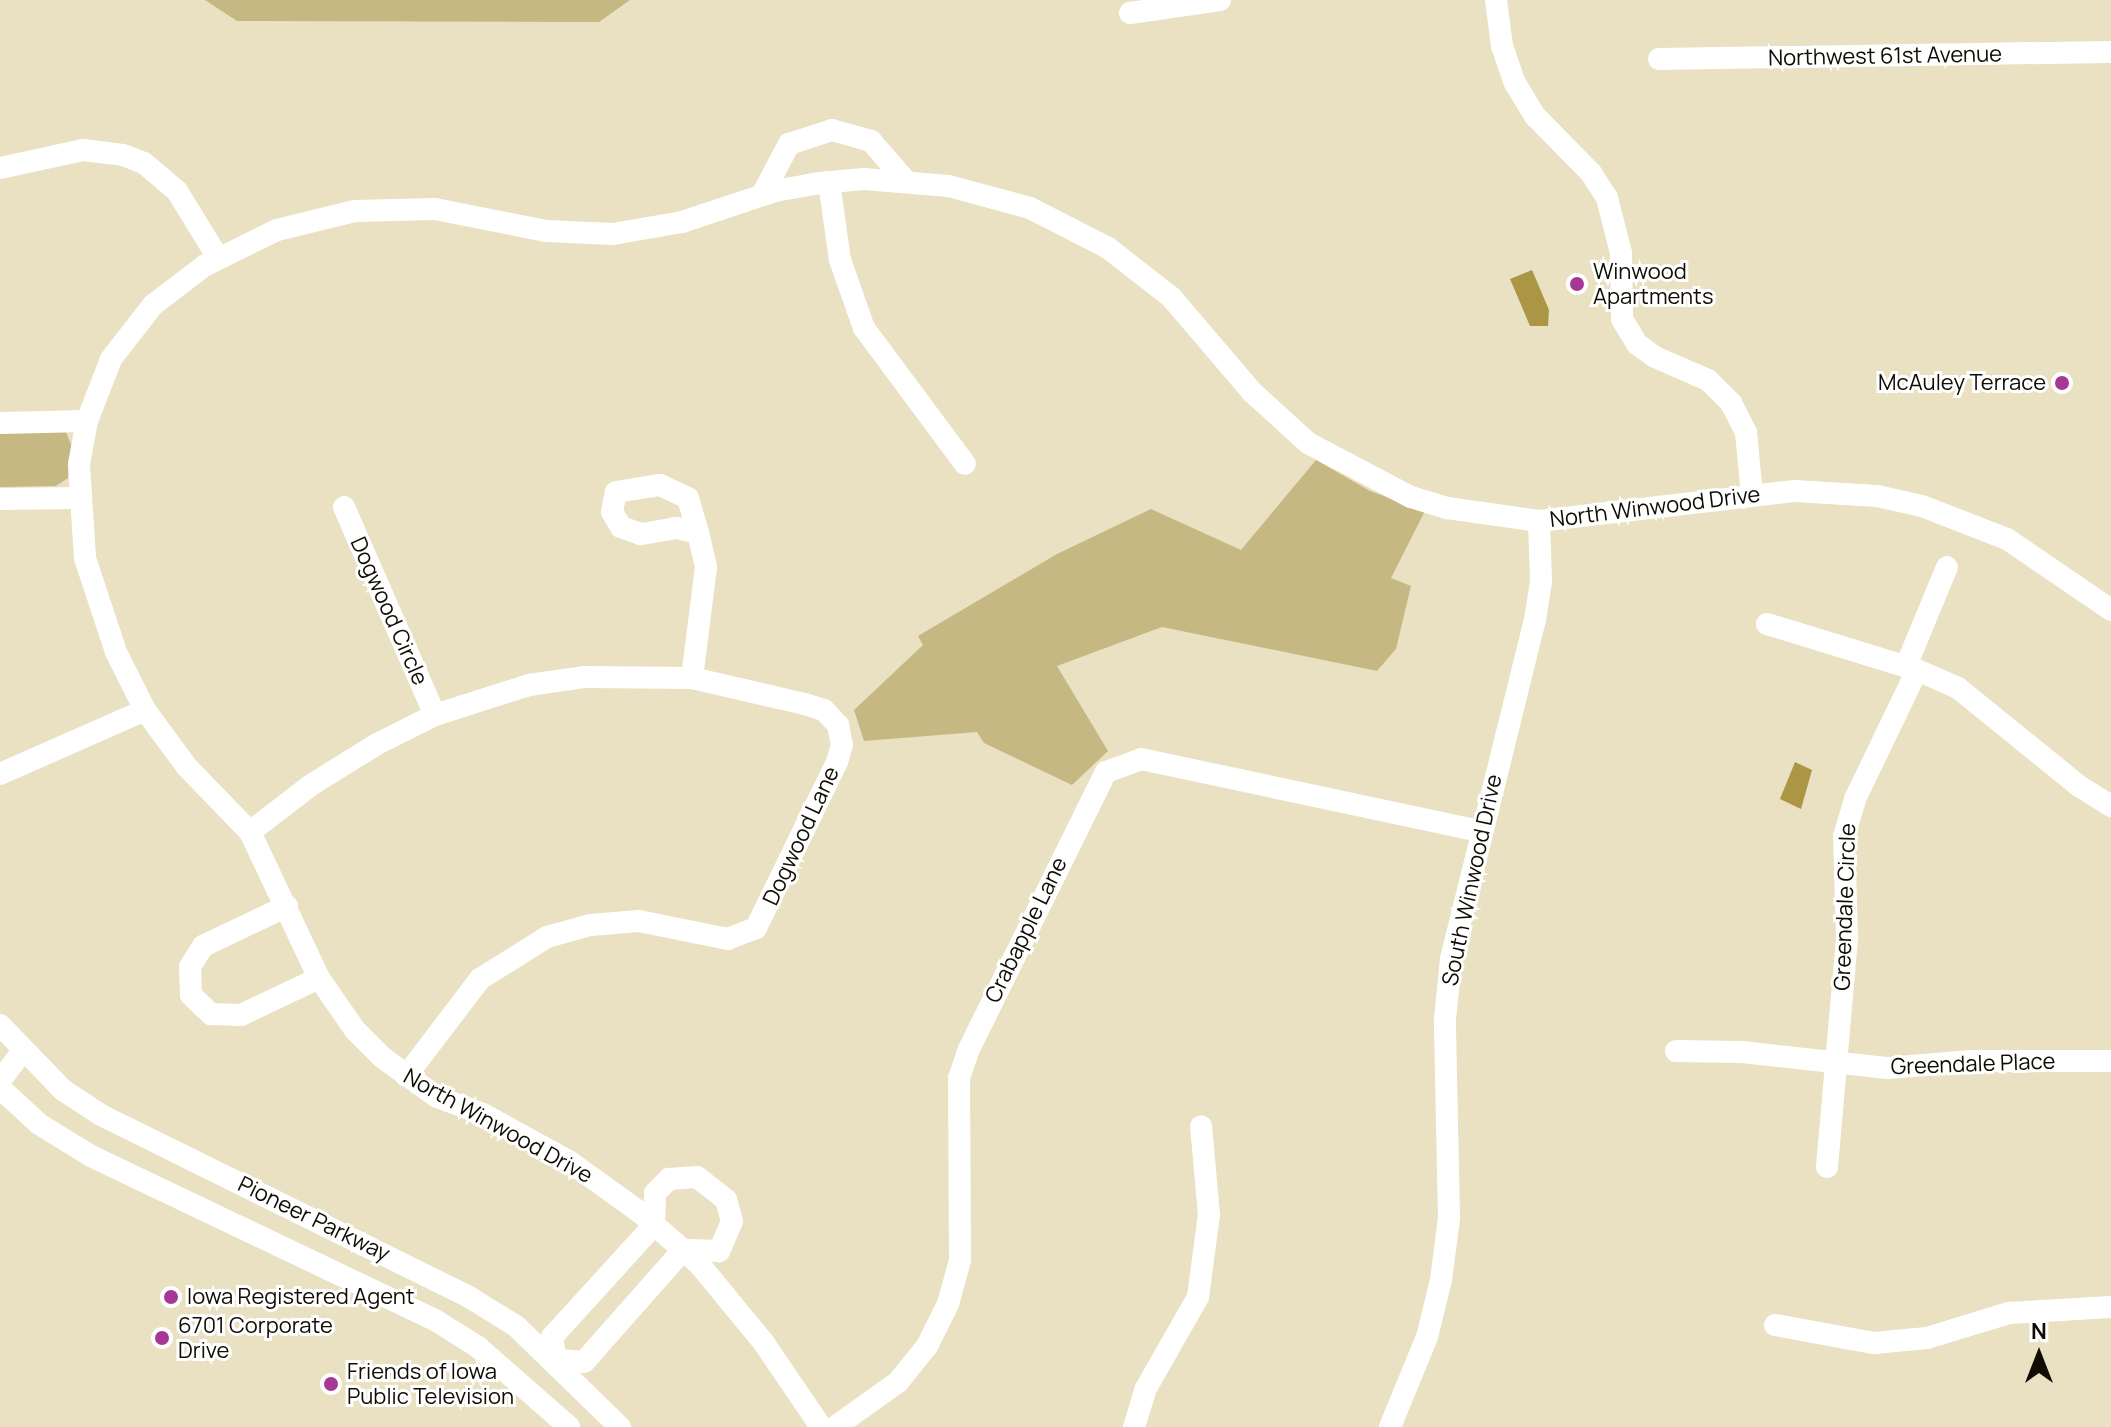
<!DOCTYPE html>
<style>
body{margin:0}
#map{position:relative;width:2111px;height:1427px;overflow:hidden;background:#e9e1c2;font-family:Manrope,sans-serif}
div>[style]{position:absolute}
.green>*{inset:0;background:#c6b882}
.water>*{inset:0;background:#ab9646}
.minor>*{height:22px;margin:-11px;padding:0 11px;transform-origin:11px;border-radius:11px;background:#fff}
.dots>*{width:22px;height:22px;translate:-50% -50%;box-sizing:border-box;border:4px solid #fff;border-radius:50%}
span{translate:-50% -50%;white-space:nowrap;text-align:center;line-height:1.15;-webkit-text-stroke:6px #fff;paint-order:stroke}
.street-label{font-size:22px;color:#0e0c03}
.poi-label{font-size:22px;color:#0e0c03}
.left{translate:0 -50%;text-align:left}
.right{translate:-100% -50%;text-align:right}
.north{position:absolute;left:1999px;top:1315px;width:80px;height:80px;-webkit-text-stroke:6px #fff;paint-order:stroke;rotate:0deg;font-size:22px;font-weight:700;line-height:32px;text-align:center;color:#0e0c03}
.north::after{content:'';display:block;margin:auto;width:28px;height:36px;background:#0e0c03;clip-path:polygon(50% 0,100% 100%,50% 72%,0 100%)}
</style>
<div id="map">
<div class="green">
<i style="clip-path:polygon(205px 0,630px 0,599px 22px,237px 21px)"></i>
<i style="clip-path:polygon(0 430px,66px 432px,72px 447px,68px 478px,56px 486px,0 487px)"></i>
<i style="clip-path:polygon(1316px 460px,1370px 491px,1425px 511px,1391px 578px,1411px 586px,1396px 649px,1377px 671px,1162px 627px,1057px 666px,1108px 751px,1072px 785px,984px 743px,977px 732px,864px 741px,854px 710px,923px 645px,918px 636px,1057px 554px,1151px 509px,1241px 550px)"></i>
</div>
<div class="water">
<i style="clip-path:polygon(1532px 270px,1549px 310px,1548px 326px,1530px 326px,1510px 279px)"></i>
<i style="clip-path:polygon(1795px 762px,1812px 770px,1801px 809px,1780px 799px)"></i>
</div>
<div class="minor">
<i style="left:1496px;top:0;width:46px;rotate:82.6deg"></i>
<i style="left:1502px;top:46px;width:39px;rotate:71deg"></i>
<i style="left:1515px;top:83px;width:39px;rotate:59deg"></i>
<i style="left:1535px;top:116px;width:80px;rotate:45.5deg"></i>
<i style="left:1591px;top:173px;width:30px;rotate:57deg"></i>
<i style="left:1607px;top:198px;width:57px;rotate:75.7deg"></i>
<i style="left:1621px;top:253px;width:66px;rotate:89.1deg"></i>
<i style="left:1622px;top:319px;width:29px;rotate:59deg"></i>
<i style="left:1637px;top:344px;width:22px;rotate:36deg"></i>
<i style="left:1655px;top:357px;width:58px;rotate:23.5deg"></i>
<i style="left:1708px;top:380px;width:33px;rotate:45deg"></i>
<i style="left:1731px;top:403px;width:33px;rotate:63deg"></i>
<i style="left:1746px;top:432px;width:63px;rotate:84.6deg"></i>
<i style="left:1130px;top:13px;width:91px;rotate:-8.2deg"></i>
<i style="left:1659px;top:59px;width:452px;rotate:-0.9deg"></i>
<i style="left:0;top:168px;width:85px;rotate:-12.2deg"></i>
<i style="left:83px;top:150px;width:40px;rotate:7.1deg"></i>
<i style="left:123px;top:155px;width:22px;rotate:21deg"></i>
<i style="left:144px;top:163px;width:43px;rotate:40.3deg"></i>
<i style="left:177px;top:191px;width:79px;rotate:58.5deg"></i>
<i style="left:829px;top:182px;width:79px;rotate:82deg"></i>
<i style="left:840px;top:260px;width:72px;rotate:70.6deg"></i>
<i style="left:864px;top:328px;width:169px;rotate:53.4deg"></i>
<i style="left:762px;top:195px;width:58px;rotate:-62.1deg"></i>
<i style="left:789px;top:144px;width:45px;rotate:-18deg"></i>
<i style="left:832px;top:130px;width:41px;rotate:15.8deg"></i>
<i style="left:871px;top:141px;width:52px;rotate:48.9deg"></i>
<i style="left:0;top:423px;width:87px;rotate:-1.3deg"></i>
<i style="left:660px;top:485px;width:31px;rotate:25deg"></i>
<i style="left:688px;top:498px;width:36px;rotate:74deg"></i>
<i style="left:698px;top:533px;width:23px;rotate:-167deg"></i>
<i style="left:676px;top:528px;width:36px;rotate:170deg"></i>
<i style="left:641px;top:534px;width:21px;rotate:-161deg"></i>
<i style="left:621px;top:527px;width:17px;rotate:-121deg"></i>
<i style="left:612px;top:512px;width:20px;rotate:-79deg"></i>
<i style="left:616px;top:492px;width:45px;rotate:-9deg"></i>
<i style="left:0;top:499px;width:78px;rotate:-0.7deg"></i>
<i style="left:344px;top:507px;width:227px;rotate:66.4deg"></i>
<i style="left:1767px;top:624px;width:157px;rotate:17deg"></i>
<i style="left:1917px;top:670px;width:45px;rotate:23.7deg"></i>
<i style="left:1958px;top:688px;width:156px;rotate:39deg"></i>
<i style="left:2079px;top:786px;width:38px;rotate:32deg"></i>
<i style="left:1906px;top:666px;width:107px;rotate:-67.5deg"></i>
<i style="left:692px;top:678px;width:112px;rotate:-82.8deg"></i>
<i style="left:706px;top:567px;width:35px;rotate:-103deg"></i>
<i style="left:0;top:774px;width:158px;rotate:-23.8deg"></i>
<i style="left:250px;top:832px;width:77px;rotate:-37.6deg"></i>
<i style="left:311px;top:785px;width:78px;rotate:-31.8deg"></i>
<i style="left:377px;top:744px;width:65px;rotate:-26.6deg"></i>
<i style="left:435px;top:715px;width:99px;rotate:-17.7deg"></i>
<i style="left:529px;top:685px;width:57px;rotate:-8.1deg"></i>
<i style="left:585px;top:677px;width:107px;rotate:0.5deg"></i>
<i style="left:692px;top:678px;width:116px;rotate:13deg"></i>
<i style="left:805px;top:704px;width:20px;rotate:18deg"></i>
<i style="left:824px;top:710px;width:21px;rotate:47deg"></i>
<i style="left:838px;top:725px;width:20px;rotate:79deg"></i>
<i style="left:842px;top:745px;width:18px;rotate:106deg"></i>
<i style="left:837px;top:762px;width:185px;rotate:116deg"></i>
<i style="left:756px;top:928px;width:30px;rotate:159deg"></i>
<i style="left:728px;top:939px;width:91px;rotate:-168.6deg"></i>
<i style="left:639px;top:921px;width:49px;rotate:175.3deg"></i>
<i style="left:590px;top:925px;width:45px;rotate:164.4deg"></i>
<i style="left:547px;top:937px;width:79px;rotate:147.9deg"></i>
<i style="left:480px;top:979px;width:122px;rotate:127.3deg"></i>
<i style="left:287px;top:906px;width:93px;rotate:154.5deg"></i>
<i style="left:203px;top:946px;width:25px;rotate:122deg"></i>
<i style="left:190px;top:967px;width:28px;rotate:88deg"></i>
<i style="left:191px;top:995px;width:28px;rotate:44deg"></i>
<i style="left:211px;top:1014px;width:30px;rotate:2deg"></i>
<i style="left:241px;top:1015px;width:86px;rotate:-25.4deg"></i>
<i style="left:0;top:1025px;width:91px;rotate:45.9deg"></i>
<i style="left:63px;top:1090px;width:45px;rotate:33.3deg"></i>
<i style="left:101px;top:1115px;width:411px;rotate:26.3deg"></i>
<i style="left:469px;top:1297px;width:55px;rotate:31.7deg"></i>
<i style="left:516px;top:1326px;width:145px;rotate:44.2deg"></i>
<i style="left:1676px;top:1051px;width:66px;rotate:0.9deg"></i>
<i style="left:1742px;top:1052px;width:147px;rotate:6.3deg"></i>
<i style="left:1888px;top:1068px;width:83px;rotate:-4.8deg"></i>
<i style="left:1971px;top:1061px;width:140px"></i>
<i style="left:0;top:1081px;width:36px;rotate:-53deg"></i>
<i style="left:0;top:1088px;width:53px;rotate:42.7deg"></i>
<i style="left:39px;top:1124px;width:61px;rotate:31.6deg"></i>
<i style="left:91px;top:1156px;width:381px;rotate:25.5deg"></i>
<i style="left:435px;top:1320px;width:51px;rotate:32.1deg"></i>
<i style="left:478px;top:1347px;width:121px;rotate:41.3deg"></i>
<i style="left:1827px;top:1167px;width:231px;rotate:-85deg"></i>
<i style="left:1847px;top:937px;width:101px;rotate:-91.7deg"></i>
<i style="left:1844px;top:836px;width:39px;rotate:-73deg"></i>
<i style="left:1855px;top:799px;width:143px;rotate:-64.3deg"></i>
<i style="left:697px;top:1177px;width:37px;rotate:38deg"></i>
<i style="left:726px;top:1200px;width:22px;rotate:74deg"></i>
<i style="left:732px;top:1221px;width:33px;rotate:113deg"></i>
<i style="left:719px;top:1251px;width:36px;rotate:-178deg"></i>
<i style="left:683px;top:1250px;width:149px;rotate:131.5deg"></i>
<i style="left:584px;top:1362px;width:28px;rotate:-176deg"></i>
<i style="left:556px;top:1360px;width:23px;rotate:-100deg"></i>
<i style="left:552px;top:1337px;width:151px;rotate:-47.7deg"></i>
<i style="left:654px;top:1225px;width:32px;rotate:-88deg"></i>
<i style="left:655px;top:1193px;width:20px;rotate:-45deg"></i>
<i style="left:669px;top:1179px;width:28px;rotate:-4deg"></i>
<i style="left:1775px;top:1325px;width:101px;rotate:10.3deg"></i>
<i style="left:1874px;top:1343px;width:53px;rotate:-5.4deg"></i>
<i style="left:1927px;top:1338px;width:86px;rotate:-17deg"></i>
<i style="left:2009px;top:1313px;width:102px;rotate:-3.4deg"></i>
<i style="left:821px;top:1427px;width:102px;rotate:-124.2deg"></i>
<i style="left:764px;top:1343px;width:101px;rotate:-129.4deg"></i>
<i style="left:700px;top:1265px;width:79px;rotate:-138.6deg"></i>
<i style="left:641px;top:1213px;width:87px;rotate:-144.3deg"></i>
<i style="left:570px;top:1162px;width:99px;rotate:-151.1deg"></i>
<i style="left:483px;top:1114px;width:49px;rotate:-159.7deg"></i>
<i style="left:437px;top:1097px;width:68px;rotate:-144deg"></i>
<i style="left:382px;top:1057px;width:38px;rotate:-135deg"></i>
<i style="left:355px;top:1030px;width:63px;rotate:-124.7deg"></i>
<i style="left:319px;top:978px;width:161px;rotate:-115.3deg"></i>
<i style="left:250px;top:832px;width:91px;rotate:-134.1deg"></i>
<i style="left:187px;top:767px;width:71px;rotate:-126.4deg"></i>
<i style="left:145px;top:710px;width:65px;rotate:-116.6deg"></i>
<i style="left:116px;top:652px;width:99px;rotate:-108.3deg"></i>
<i style="left:85px;top:558px;width:94px;rotate:-93.7deg"></i>
<i style="left:79px;top:464px;width:44px;rotate:-79.5deg"></i>
<i style="left:87px;top:421px;width:66px;rotate:-68.8deg"></i>
<i style="left:111px;top:359px;width:68px;rotate:-52.1deg"></i>
<i style="left:153px;top:305px;width:64px;rotate:-37.4deg"></i>
<i style="left:204px;top:266px;width:81px;rotate:-26.3deg"></i>
<i style="left:277px;top:230px;width:80px;rotate:-13.7deg"></i>
<i style="left:355px;top:211px;width:80px;rotate:-1.4deg"></i>
<i style="left:435px;top:209px;width:113px;rotate:11.2deg"></i>
<i style="left:546px;top:231px;width:67px;rotate:2.6deg"></i>
<i style="left:613px;top:234px;width:70px;rotate:-9.9deg"></i>
<i style="left:682px;top:222px;width:98px;rotate:-18.4deg"></i>
<i style="left:775px;top:191px;width:46px;rotate:-10.1deg"></i>
<i style="left:820px;top:183px;width:44px;rotate:-5.2deg"></i>
<i style="left:864px;top:179px;width:85px;rotate:4.7deg"></i>
<i style="left:949px;top:186px;width:84px;rotate:15.2deg"></i>
<i style="left:1030px;top:208px;width:88px;rotate:27.1deg"></i>
<i style="left:1108px;top:248px;width:80px;rotate:37.9deg"></i>
<i style="left:1171px;top:297px;width:125px;rotate:49.5deg"></i>
<i style="left:1252px;top:392px;width:76px;rotate:42.3deg"></i>
<i style="left:1308px;top:443px;width:116px;rotate:27.7deg"></i>
<i style="left:1411px;top:497px;width:38px;rotate:17deg"></i>
<i style="left:1447px;top:508px;width:93px;rotate:8deg"></i>
<i style="left:1539px;top:521px;width:258px;rotate:-6.7deg"></i>
<i style="left:1795px;top:491px;width:82px;rotate:3.5deg"></i>
<i style="left:1877px;top:496px;width:46px;rotate:12.5deg"></i>
<i style="left:1922px;top:506px;width:91px;rotate:21.2deg"></i>
<i style="left:2007px;top:539px;width:126px;rotate:34.3deg"></i>
<i style="left:835px;top:1427px;width:77px;rotate:-35.5deg"></i>
<i style="left:898px;top:1382px;width:46px;rotate:-51.1deg"></i>
<i style="left:927px;top:1346px;width:47px;rotate:-63.4deg"></i>
<i style="left:948px;top:1304px;width:46px;rotate:-74.7deg"></i>
<i style="left:960px;top:1260px;width:182px;rotate:-90.3deg"></i>
<i style="left:959px;top:1078px;width:31px;rotate:-71deg"></i>
<i style="left:969px;top:1049px;width:309px;rotate:-63.7deg"></i>
<i style="left:1106px;top:772px;width:37px;rotate:-20deg"></i>
<i style="left:1141px;top:759px;width:346px;rotate:12deg"></i>
<i style="left:1134px;top:1427px;width:39px;rotate:-73deg"></i>
<i style="left:1145px;top:1390px;width:107px;rotate:-60.3deg"></i>
<i style="left:1198px;top:1297px;width:83px;rotate:-82.4deg"></i>
<i style="left:1209px;top:1215px;width:89px;rotate:-95.1deg"></i>
<i style="left:1390px;top:1427px;width:97px;rotate:-67.7deg"></i>
<i style="left:1427px;top:1337px;width:59px;rotate:-76.2deg"></i>
<i style="left:1441px;top:1280px;width:63px;rotate:-82.6deg"></i>
<i style="left:1449px;top:1218px;width:199px;rotate:-91.2deg"></i>
<i style="left:1445px;top:1019px;width:60px;rotate:-84.3deg"></i>
<i style="left:1451px;top:959px;width:349px;rotate:-76.1deg"></i>
<i style="left:1535px;top:620px;width:39px;rotate:-81deg"></i>
<i style="left:1541px;top:581px;width:60px;rotate:-91.9deg"></i>
</div>
<div class="dots">
<i style="left:1577px;top:284px;background:#a63794"></i>
<i style="left:2062px;top:383px;background:#a63794"></i>
<i style="left:171px;top:1297px;background:#a63794"></i>
<i style="left:162px;top:1338px;background:#a63794"></i>
<i style="left:331px;top:1384px;background:#a63794"></i>
</div>
<div class="street-label">
<span style="left:1885px;top:56px;rotate:-1deg">Northwest 61st Avenue</span>
<span style="left:1655px;top:507px;rotate:-7deg">North Winwood Drive</span>
<span style="left:389px;top:611px;rotate:66deg">Dogwood Circle</span>
<span style="left:801px;top:836px;rotate:-65deg">Dogwood Lane</span>
<span style="left:1472px;top:880px;rotate:-78deg">South Winwood Drive</span>
<span style="left:1845px;top:907px;rotate:-88deg">Greendale Circle</span>
<span style="left:1026px;top:930px;rotate:-64deg">Crabapple Lane</span>
<span style="left:1973px;top:1064px;rotate:-2deg">Greendale Place</span>
<span style="left:498px;top:1126px;rotate:29deg">North Winwood Drive</span>
<span style="left:314px;top:1219px;rotate:26deg">Pioneer Parkway</span>
</div>
<div class="poi-label">
<span class="left" style="left:1593px;top:284px">Winwood<br>Apartments</span>
<span class="right" style="left:2046px;top:383px">McAuley Terrace</span>
<span class="left" style="left:187px;top:1297px">Iowa Registered Agent</span>
<span class="left" style="left:178px;top:1338px">6701 Corporate<br>Drive</span>
<span class="left" style="left:347px;top:1384px">Friends of Iowa<br>Public Television</span>
</div>
<div class="north">N</div>
</div>
